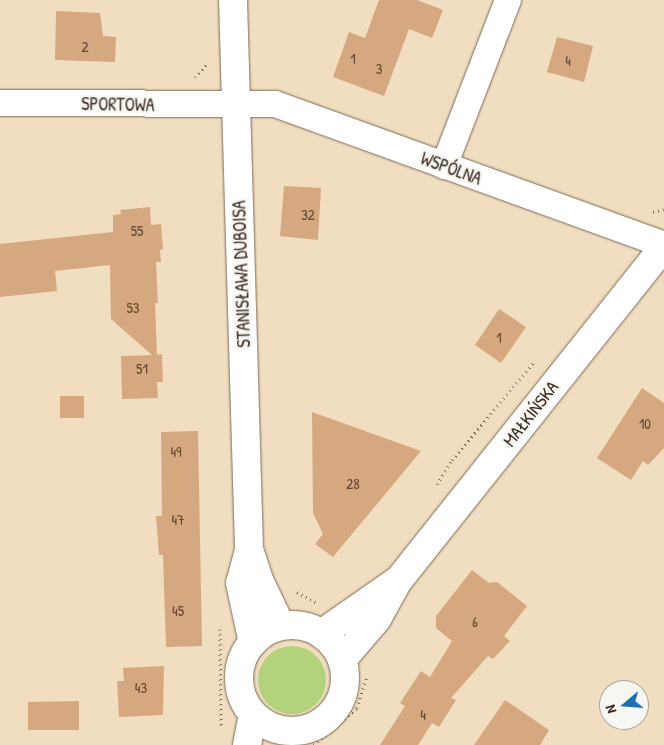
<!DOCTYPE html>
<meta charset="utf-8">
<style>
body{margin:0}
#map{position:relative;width:664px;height:745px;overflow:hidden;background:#f1dec0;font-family:"Patrick Hand",sans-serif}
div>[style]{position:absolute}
.green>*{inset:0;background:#b2d37b}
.round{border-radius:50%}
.building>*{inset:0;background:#d6a880}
.path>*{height:3px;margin-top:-1.5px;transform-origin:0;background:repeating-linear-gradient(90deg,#7b6957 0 1px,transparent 0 5px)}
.roads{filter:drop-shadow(0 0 1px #7b6957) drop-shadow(0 0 1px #7b6957)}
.street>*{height:26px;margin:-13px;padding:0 13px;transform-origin:13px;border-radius:13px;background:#fff}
.secondary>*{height:28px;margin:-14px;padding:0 14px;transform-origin:14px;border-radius:14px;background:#fff}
.secondary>.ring{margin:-14px;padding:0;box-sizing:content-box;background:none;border:28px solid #fff;border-radius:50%}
span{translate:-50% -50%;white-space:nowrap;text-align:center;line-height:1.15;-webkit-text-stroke:5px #f6f6f2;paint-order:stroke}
.number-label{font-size:15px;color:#624a36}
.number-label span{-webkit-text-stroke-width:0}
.street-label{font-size:18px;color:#3b2a1e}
.north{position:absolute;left:599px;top:680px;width:50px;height:50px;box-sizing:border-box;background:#f6f6f2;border:1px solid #aba49d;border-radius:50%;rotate:252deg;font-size:14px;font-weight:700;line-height:20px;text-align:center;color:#3b2a1e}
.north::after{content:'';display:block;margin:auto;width:18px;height:22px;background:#1f6fb2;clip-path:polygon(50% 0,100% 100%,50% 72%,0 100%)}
</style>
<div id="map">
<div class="green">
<i class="round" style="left:258px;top:646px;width:68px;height:68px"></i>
</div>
<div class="building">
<i style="clip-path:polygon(379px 0,417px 0,443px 10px,432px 38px,409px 29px,384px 96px,333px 77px,349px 32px,365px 38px)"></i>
<i style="clip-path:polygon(56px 11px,100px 13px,103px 36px,116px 37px,115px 62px,55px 60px)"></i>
<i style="clip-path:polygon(557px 37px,593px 46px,584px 82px,547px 72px)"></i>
<i style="clip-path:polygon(284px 186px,321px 188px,318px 240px,280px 236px)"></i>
<i style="clip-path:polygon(150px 207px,151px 225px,161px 224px,163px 249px,160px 250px,161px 262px,156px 262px,158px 303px,155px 303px,157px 355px,162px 354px,163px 382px,157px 382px,158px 398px,122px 399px,121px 356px,152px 355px,111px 319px,110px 265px,55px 271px,57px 291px,0 297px,0 244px,113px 232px,113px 215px,121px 214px,120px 210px)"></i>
<i style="clip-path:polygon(499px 309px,526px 327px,501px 363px,475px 345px)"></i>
<i style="clip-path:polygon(642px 388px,664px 403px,664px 448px,648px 465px,643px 461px,631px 480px,597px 458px)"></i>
<i style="clip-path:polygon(60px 396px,84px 396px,84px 418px,60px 418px)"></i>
<i style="clip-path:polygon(312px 412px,421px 451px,333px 557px,315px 544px,323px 534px,313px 513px)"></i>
<i style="clip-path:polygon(198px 431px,202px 646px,166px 647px,163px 555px,159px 555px,156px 516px,162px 516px,161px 432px)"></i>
<i style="clip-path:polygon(472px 570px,489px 583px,497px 582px,527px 606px,504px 636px,510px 641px,493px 659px,488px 656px,451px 698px,456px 700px,439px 727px,432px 723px,418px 745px,380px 745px,405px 706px,400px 703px,421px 671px,430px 677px,452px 641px,436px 628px,436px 616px)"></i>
<i style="clip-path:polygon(164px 666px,163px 715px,119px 717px,117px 681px,124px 681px,123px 668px)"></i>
<i style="clip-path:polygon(505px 700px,549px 730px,540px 745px,474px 745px)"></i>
<i style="clip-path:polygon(79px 701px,79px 730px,28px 730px,28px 702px)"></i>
</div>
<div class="path">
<i style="left:195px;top:77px;width:16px;rotate:-47deg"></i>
<i style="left:653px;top:212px;width:11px;rotate:-15deg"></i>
<i style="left:437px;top:484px;width:28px;rotate:-58deg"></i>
<i style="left:452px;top:460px;width:128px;rotate:-50.1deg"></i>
<i style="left:297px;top:592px;width:23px;rotate:29deg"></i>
<i style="left:220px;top:629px;width:96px;rotate:89.4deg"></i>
<i style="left:314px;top:745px;width:57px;rotate:-40.7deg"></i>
<i style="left:357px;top:708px;width:34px;rotate:-73deg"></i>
</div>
<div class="roads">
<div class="street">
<i style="left:0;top:103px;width:275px;rotate:0.2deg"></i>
<i style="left:275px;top:104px;width:414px;rotate:19.9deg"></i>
<i style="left:444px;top:166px;width:178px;rotate:-68.9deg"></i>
</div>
<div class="secondary">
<i style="left:233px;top:0;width:549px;rotate:88.33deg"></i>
<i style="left:249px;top:549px;width:33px;rotate:72deg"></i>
<i style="left:259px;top:580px;width:51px;rotate:64.4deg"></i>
<i style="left:249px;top:550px;width:34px;rotate:105deg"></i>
<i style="left:240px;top:583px;width:61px;rotate:77.8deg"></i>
<i class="ring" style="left:239px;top:625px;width:78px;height:78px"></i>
<i style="left:321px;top:634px;width:93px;rotate:-34.9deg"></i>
<i style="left:342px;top:660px;width:54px;rotate:-49.5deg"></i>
<i style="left:377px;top:619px;width:43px;rotate:-61.1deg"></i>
<i style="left:398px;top:581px;width:428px;rotate:-51.5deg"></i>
<i style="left:247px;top:745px;width:31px;rotate:-79deg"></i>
</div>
</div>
<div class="number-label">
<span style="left:85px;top:47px">2</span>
<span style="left:353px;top:59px">1</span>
<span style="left:568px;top:61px">4</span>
<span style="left:379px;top:69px">3</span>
<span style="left:308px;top:215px">32</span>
<span style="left:137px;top:231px">55</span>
<span style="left:133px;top:308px">53</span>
<span style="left:499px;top:338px">1</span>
<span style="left:142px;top:369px">51</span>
<span style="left:645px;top:424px">10</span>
<span style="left:176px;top:452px">49</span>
<span style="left:353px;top:484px">28</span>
<span style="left:178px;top:520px">47</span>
<span style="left:178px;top:611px">45</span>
<span style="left:475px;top:622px">6</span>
<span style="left:141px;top:688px">43</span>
<span style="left:423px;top:715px">4</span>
</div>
<div class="street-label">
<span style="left:118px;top:105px;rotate:1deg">SPORTOWA</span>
<span style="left:451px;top:169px;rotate:20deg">WSPÓLNA</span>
<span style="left:242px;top:274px;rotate:-92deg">STANISŁAWA DUBOISA</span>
<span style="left:531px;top:414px;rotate:-52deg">MAŁKIŃSKA</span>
</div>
<div class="north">N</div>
</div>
